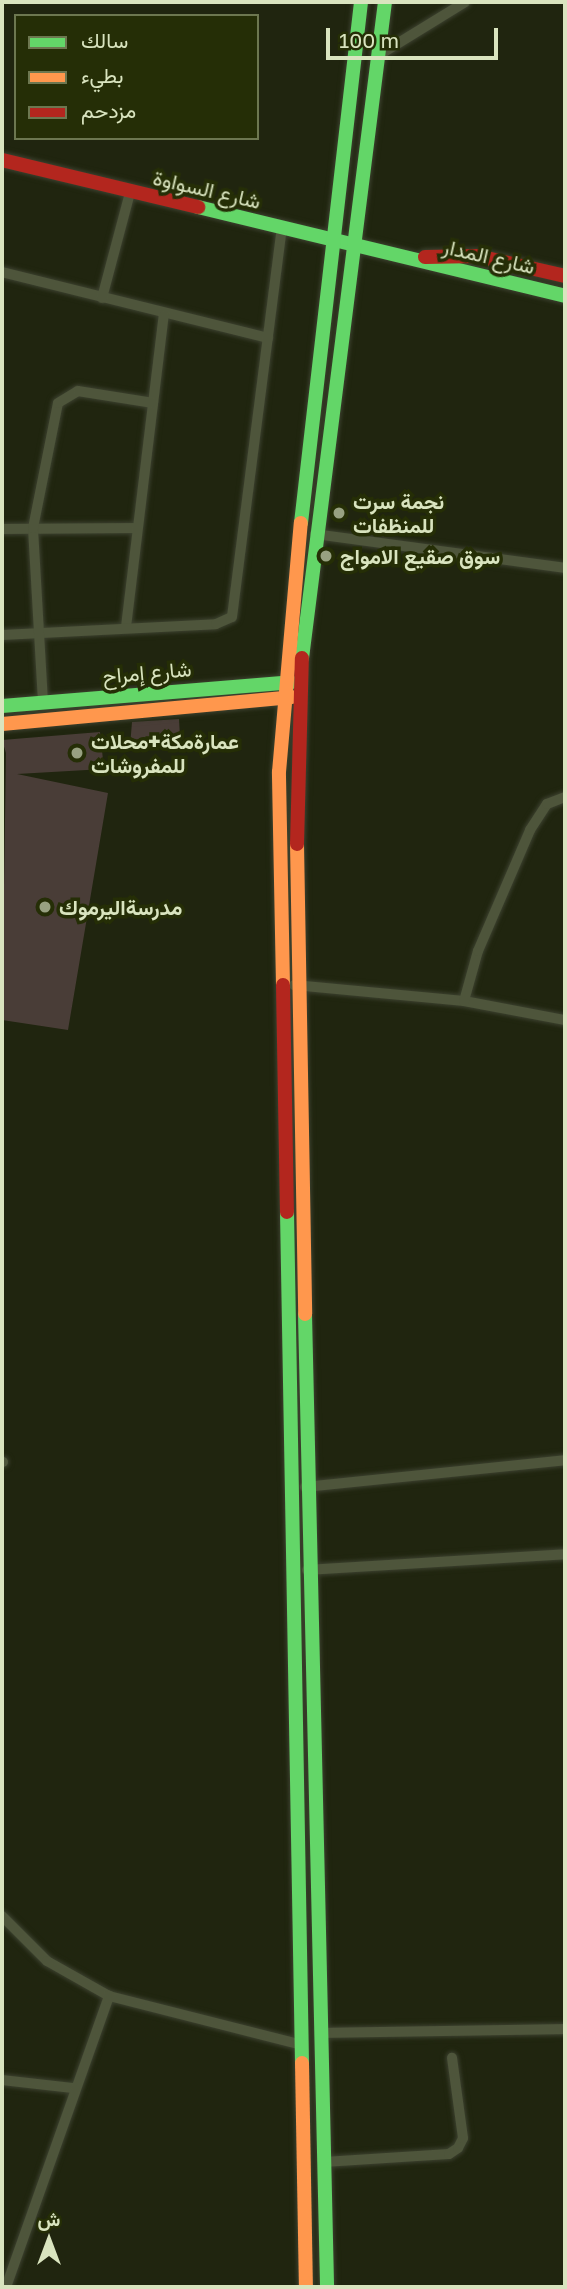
<!DOCTYPE html>
<meta charset="utf-8">
<style>
body{margin:0}
#map{position:relative;width:567px;height:2289px;overflow:hidden;background:#20250f;font-family:"Golos Text",Vazirmatn,sans-serif}
div>[style]{position:absolute}
.building>*{inset:0;background:#493d37}
.roads{filter:drop-shadow(0 0 2px #3c412f) drop-shadow(0 0 2px #3c412f)}
.street>*{height:10px;margin:-5px;padding:0 5px;transform-origin:5px;border-radius:5px;background:#4e553b}
.fast>*{height:14px;margin:-7px;padding:0 7px;transform-origin:7px;border-radius:7px;background:#63d668}
.slow>*{height:14px;margin:-7px;padding:0 7px;transform-origin:7px;border-radius:7px;background:#ff974d}
.jam>*{height:14px;margin:-7px;padding:0 7px;transform-origin:7px;border-radius:7px;background:#b3261e}
.dots>*{width:19px;height:19px;translate:-50% -50%;box-sizing:border-box;border:4px solid #252e06;border-radius:50%}
span{translate:-50% -50%;white-space:nowrap;text-align:center;line-height:1.15;-webkit-text-stroke:7px #252e06;paint-order:stroke}
.street-label{font-size:21px;color:#d9e4bf}
.poi-label{font-size:21px;color:#d9e4bf;font-weight:700}
.left{translate:0 -50%;text-align:left}
.frame{position:absolute;inset:0;border:4px solid #d9e4bf;pointer-events:none}
.legend{position:absolute;left:14px;top:14px;width:245px;height:126px;box-sizing:border-box;background:#252e06;border:2px solid #6d7750;margin:0;padding:9px 12px;list-style:none;font-size:21px;color:#d9e4bf}
.legend li{display:flex;align-items:center;gap:14px;height:35px}
.legend b{width:35px;border:2px solid #6d7750}
.north{position:absolute;left:14px;top:2205px;width:70px;height:70px;-webkit-text-stroke:5px #252e06;paint-order:stroke;rotate:0deg;font-size:19px;font-weight:700;line-height:28px;text-align:center;color:#d9e4bf}
.north::after{content:'';display:block;margin:auto;width:24px;height:32px;background:#d9e4bf;clip-path:polygon(50% 0,100% 100%,50% 72%,0 100%)}
.scale{position:absolute;left:326px;top:28px;width:172px;height:32px;box-sizing:border-box;border:4px solid #d9e4bf;border-top:0;padding-left:9px;font-size:21px;line-height:24px;white-space:nowrap;color:#d9e4bf;-webkit-text-stroke:5px #252e06;paint-order:stroke}
</style>
<div id="map">
<div class="building">
<i style="clip-path:polygon(179px 719px,180px 737px,140px 738px,130px 746px,132px 722px)"></i>
<i style="clip-path:polygon(100px 732px,104px 769px,17px 774px,108px 793px,68px 1030px,2px 1020px,6px 753px,2px 740px)"></i>
</div>
<div class="roads">
<div class="street">
<i style="left:379px;top:55px;width:101px;rotate:-31.6deg"></i>
<i style="left:2px;top:272px;width:274px;rotate:13.9deg"></i>
<i style="left:102px;top:298px;width:109px;rotate:-75.1deg"></i>
<i style="left:2px;top:529px;width:134px;rotate:-0.4deg"></i>
<i style="left:315px;top:534px;width:252px;rotate:7.7deg"></i>
<i style="left:126px;top:627px;width:314px;rotate:-83.1deg"></i>
<i style="left:2px;top:635px;width:214px;rotate:-2.9deg"></i>
<i style="left:216px;top:624px;width:17px;rotate:-24deg"></i>
<i style="left:232px;top:617px;width:392px;rotate:-82.7deg"></i>
<i style="left:43px;top:702px;width:174px;rotate:-93.3deg"></i>
<i style="left:33px;top:528px;width:127px;rotate:-78.7deg"></i>
<i style="left:58px;top:403px;width:23px;rotate:-31deg"></i>
<i style="left:78px;top:391px;width:76px;rotate:9.1deg"></i>
<i style="left:294px;top:985px;width:171px;rotate:5.4deg"></i>
<i style="left:464px;top:1001px;width:103px;rotate:10.7deg"></i>
<i style="left:464px;top:1001px;width:52px;rotate:-74.4deg"></i>
<i style="left:478px;top:951px;width:132px;rotate:-66.7deg"></i>
<i style="left:530px;top:830px;width:31px;rotate:-57deg"></i>
<i style="left:547px;top:804px;width:19px;rotate:-21deg"></i>
<i style="left:2px;top:1462px;width:1px"></i>
<i style="left:305px;top:1487px;width:261px;rotate:-5.9deg"></i>
<i style="left:307px;top:1570px;width:258px;rotate:-3.5deg"></i>
<i style="left:2px;top:1916px;width:64px;rotate:45deg"></i>
<i style="left:47px;top:1961px;width:71px;rotate:29.4deg"></i>
<i style="left:109px;top:1996px;width:199px;rotate:14.2deg"></i>
<i style="left:322px;top:2033px;width:243px;rotate:-0.9deg"></i>
<i style="left:2px;top:2080px;width:71px;rotate:6.4deg"></i>
<i style="left:324px;top:2162px;width:125px;rotate:-3.7deg"></i>
<i style="left:449px;top:2154px;width:11px;rotate:-34deg"></i>
<i style="left:458px;top:2148px;width:11px;rotate:-63deg"></i>
<i style="left:463px;top:2138px;width:81px;rotate:-97.8deg"></i>
<i style="left:6px;top:2287px;width:309px;rotate:-70.5deg"></i>
</div>
<div class="fast">
<i style="left:198px;top:207px;width:378px;rotate:13.6deg"></i>
<i style="left:301px;top:523px;width:524px;rotate:-83.43deg"></i>
<i style="left:302px;top:658px;width:661px;rotate:-82.79deg"></i>
<i style="left:2px;top:706px;width:290px;rotate:-4.7deg"></i>
<i style="left:287px;top:1212px;width:851px;rotate:88.99deg"></i>
<i style="left:305px;top:1314px;width:973px;rotate:88.7deg"></i>
</div>
<div class="slow">
<i style="left:2px;top:724px;width:291px;rotate:-5.3deg"></i>
<i style="left:297px;top:844px;width:470px;rotate:89deg"></i>
<i style="left:283px;top:985px;width:213px;rotate:-91.1deg"></i>
<i style="left:279px;top:772px;width:250px;rotate:-85deg"></i>
<i style="left:302px;top:2063px;width:224px;rotate:89deg"></i>
</div>
<div class="jam">
<i style="left:2px;top:160px;width:202px;rotate:13.5deg"></i>
<i style="left:425px;top:257px;width:53px;rotate:-1.1deg"></i>
<i style="left:478px;top:256px;width:89px;rotate:12.9deg"></i>
<i style="left:297px;top:844px;width:186px;rotate:-88.5deg"></i>
<i style="left:283px;top:985px;width:227px;rotate:89deg"></i>
</div>
</div>
<div class="dots">
<i style="left:339px;top:513px;background:#98a181"></i>
<i style="left:326px;top:556px;background:#98a181"></i>
<i style="left:77px;top:753px;background:#98a181"></i>
<i style="left:45px;top:907px;background:#98a181"></i>
</div>
<div class="street-label">
<span style="left:207px;top:189px;rotate:13deg">شارع السواوة</span>
<span style="left:489px;top:256px;rotate:13deg">شارع المدار</span>
<span style="left:147px;top:672px;rotate:-5deg">شارع إمراح</span>
</div>
<div class="poi-label">
<span class="left" style="left:353px;top:513px">نجمة سرت<br>للمنظفات</span>
<span class="left" style="left:340px;top:556px">سوق صقيع الامواج</span>
<span class="left" style="left:91px;top:753px">عمارةمكة+محلات<br>للمفروشات</span>
<span class="left" style="left:59px;top:907px">مدرسةاليرموك</span>
</div>
<div class="frame"></div>
<ul class="legend">
<li><b style="height:9px;background:#63d668"></b>سالك</li>
<li><b style="height:9px;background:#ff974d"></b>بطيء</li>
<li><b style="height:9px;background:#b3261e"></b>مزدحم</li>
</ul>
<div class="north">ش</div>
<div class="scale">100 m</div>
</div>
